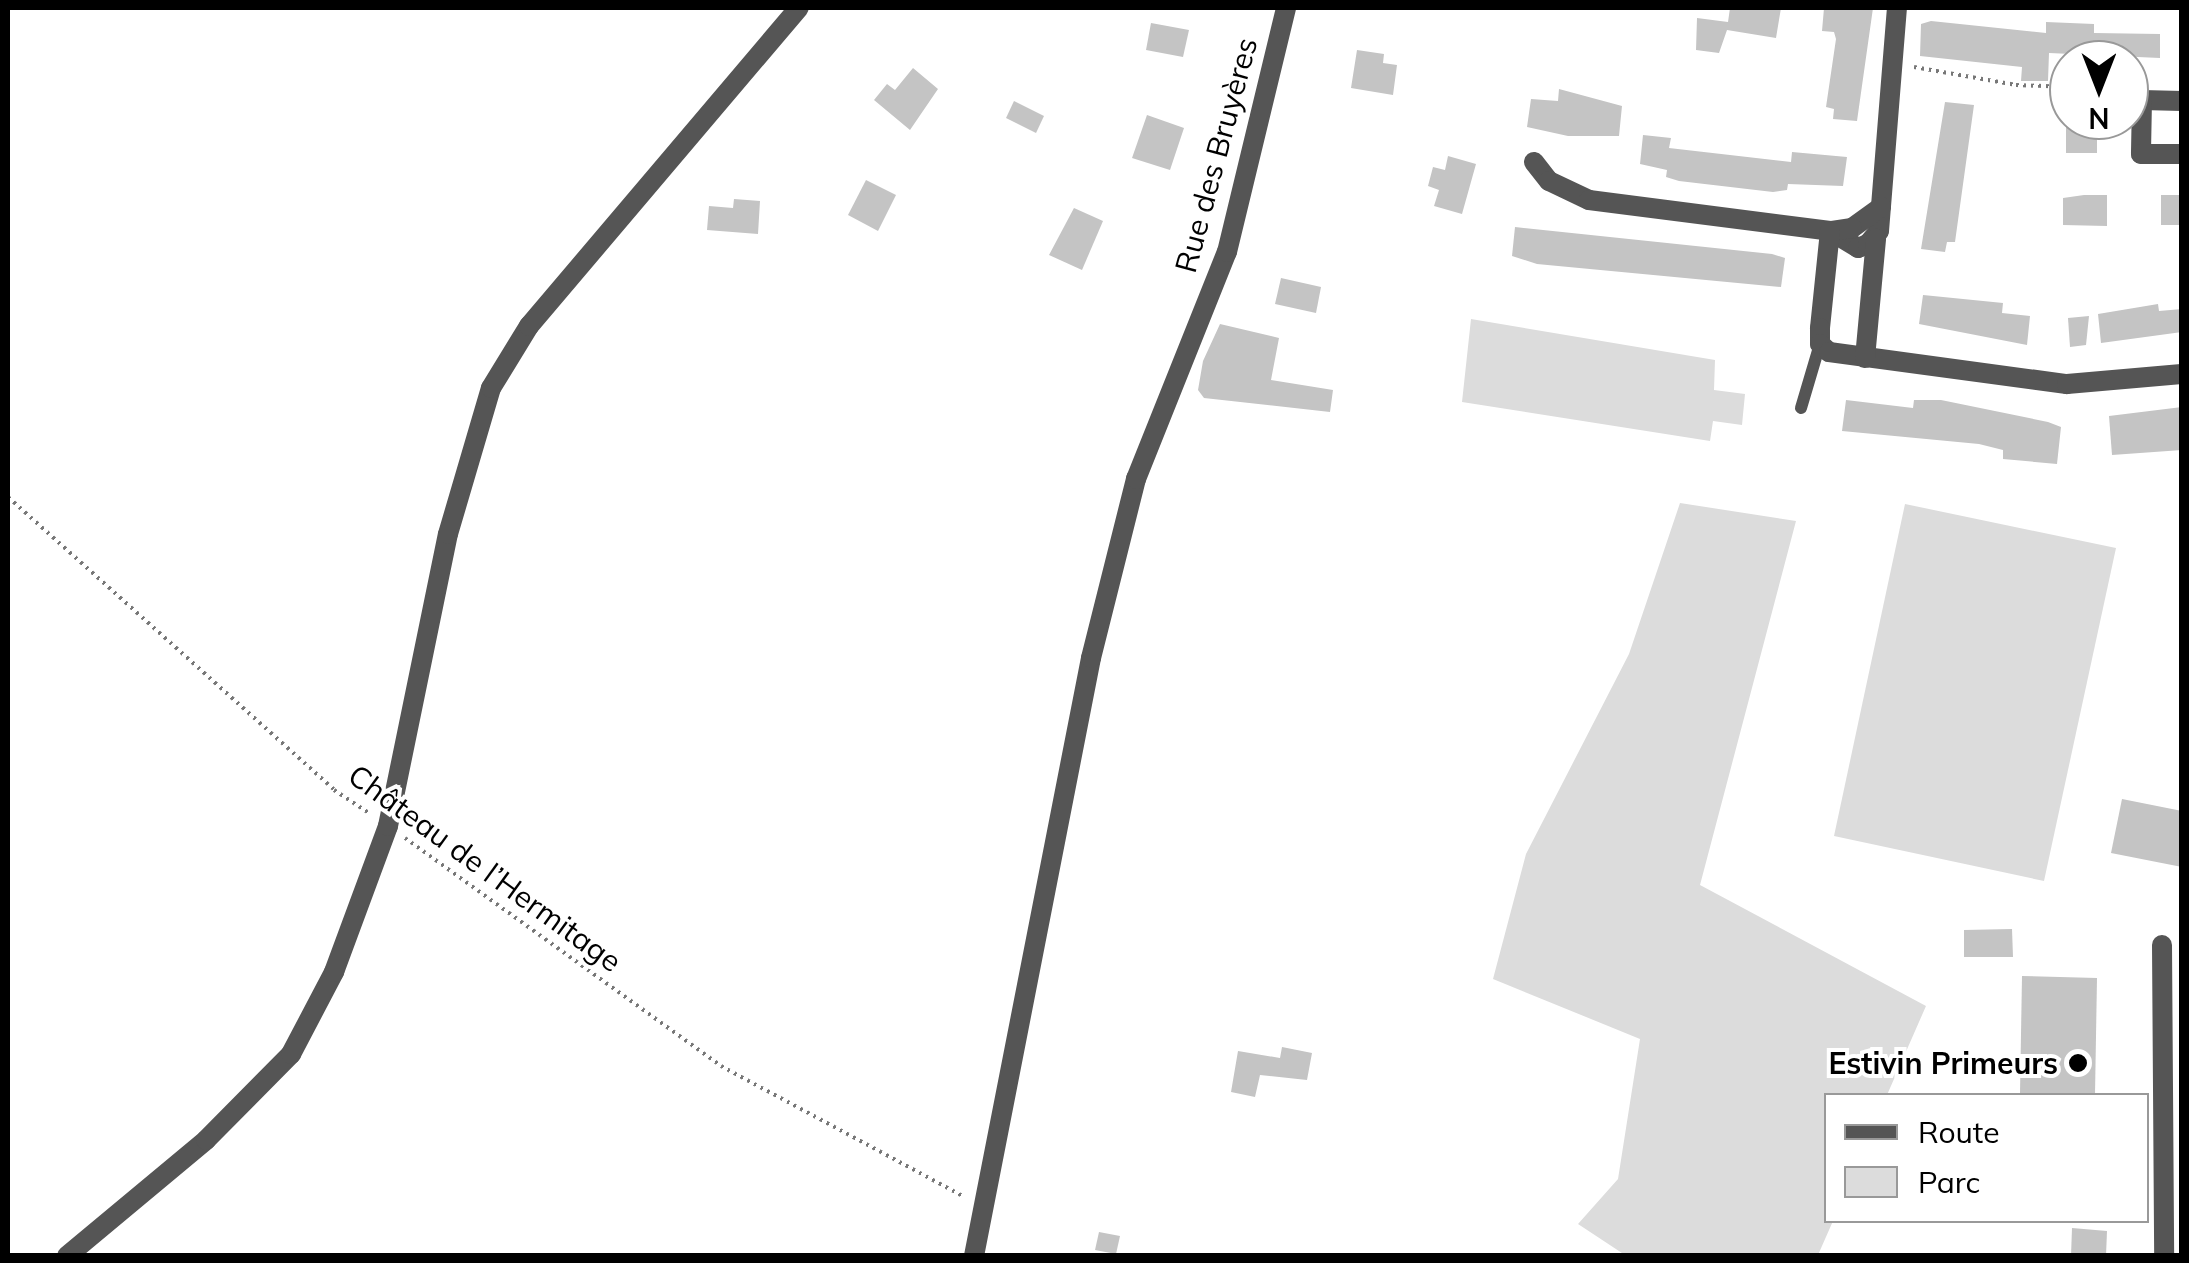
<!DOCTYPE html>
<meta charset="utf-8">
<style>
body{margin:0}
#map{position:relative;width:2189px;height:1263px;overflow:hidden;background:#fff;font-family:Mulish,sans-serif}
div>[style]{position:absolute}
.green>*{inset:0;background:#dcdcdc}
.building>*{inset:0;background:#c4c4c4}
.path>*{height:4px;margin-top:-2px;transform-origin:0;background:repeating-linear-gradient(90deg,#777 0 2.5px,transparent 0 7.5px)}
.service>*{height:12px;margin:-6px;padding:0 6px;transform-origin:6px;border-radius:6px;background:#555}
.minor>*{height:20px;margin:-10px;padding:0 10px;transform-origin:10px;border-radius:10px;background:#555}
.dots>*{width:28px;height:28px;translate:-50% -50%;box-sizing:border-box;border:5px solid #fff;border-radius:50%}
span{translate:-50% -50%;white-space:nowrap;text-align:center;line-height:1.15;-webkit-text-stroke:8px #fff;paint-order:stroke}
.street-label{font-size:30px;color:#000}
.poi-label{font-size:30px;color:#000;font-weight:700}
.right{translate:-100% -50%;text-align:right}
.frame{position:absolute;inset:0;border:10px solid #000;pointer-events:none}
.legend{position:absolute;left:1824px;top:1093px;width:325px;height:130px;box-sizing:border-box;background:#fff;border:2px solid #999;margin:0;padding:12px 18px;list-style:none;font-size:30px;color:#000}
.legend li{display:flex;align-items:center;gap:20px;height:50px}
.legend b{width:50px;border:2px solid #999}
.north{position:absolute;left:2049px;top:40px;width:100px;height:100px;box-sizing:border-box;background:#fff;border:2px solid #999;border-radius:50%;rotate:180deg;font-size:28px;font-weight:700;line-height:40px;text-align:center;color:#000}
.north::after{content:'';display:block;margin:auto;width:35px;height:45px;background:#000;clip-path:polygon(50% 0,100% 100%,50% 72%,0 100%)}
</style>
<div id="map">
<div class="green">
<i style="clip-path:polygon(1471px 319px,1715px 360px,1714px 390px,1745px 394px,1742px 425px,1713px 421px,1710px 441px,1462px 402px)"></i>
<i style="clip-path:polygon(1680px 503px,1796px 521px,1700px 885px,1926px 1006px,1887px 1095px,1826px 1096px,1826px 1220px,1833px 1221px,1818px 1255px,1625px 1255px,1578px 1224px,1618px 1179px,1640px 1039px,1493px 979px,1526px 854px,1629px 654px)"></i>
<i style="clip-path:polygon(1905px 504px,2116px 548px,2044px 881px,1834px 836px)"></i>
</div>
<div class="building">
<i style="clip-path:polygon(1730px 8px,1781px 8px,1776px 38px,1727px 30px,1719px 53px,1696px 50px,1697px 18px,1728px 22px)"></i>
<i style="clip-path:polygon(1824px 8px,1873px 8px,1857px 121px,1833px 119px,1834px 109px,1826px 107px,1836px 39px,1834px 32px,1822px 31px)"></i>
<i style="clip-path:polygon(1931px 21px,2046px 33px,2046px 22px,2094px 24px,2094px 33px,2160px 34px,2160px 58px,2049px 53px,2048px 81px,2021px 81px,2022px 67px,1920px 56px,1921px 24px)"></i>
<i style="clip-path:polygon(1151px 23px,1189px 30px,1183px 57px,1146px 50px)"></i>
<i style="clip-path:polygon(1357px 50px,1384px 54px,1383px 63px,1397px 65px,1393px 95px,1351px 88px)"></i>
<i style="clip-path:polygon(913px 68px,938px 89px,910px 130px,874px 100px,887px 84px,895px 90px)"></i>
<i style="clip-path:polygon(1559px 89px,1622px 106px,1619px 136px,1568px 136px,1527px 127px,1531px 99px,1558px 101px)"></i>
<i style="clip-path:polygon(1014px 101px,1044px 116px,1036px 133px,1006px 118px)"></i>
<i style="clip-path:polygon(1945px 102px,1974px 105px,1955px 242px,1947px 242px,1945px 252px,1921px 249px)"></i>
<i style="clip-path:polygon(1147px 115px,1184px 128px,1170px 170px,1132px 158px)"></i>
<i style="clip-path:polygon(2066px 120px,2097px 120px,2097px 153px,2066px 153px)"></i>
<i style="clip-path:polygon(1643px 135px,1671px 138px,1669px 148px,1791px 162px,1792px 152px,1847px 157px,1843px 186px,1788px 184px,1787px 190px,1773px 192px,1679px 181px,1666px 177px,1667px 170px,1640px 164px)"></i>
<i style="clip-path:polygon(1448px 156px,1476px 164px,1462px 214px,1434px 206px,1439px 190px,1428px 186px,1433px 167px,1445px 170px)"></i>
<i style="clip-path:polygon(866px 180px,896px 195px,878px 231px,848px 215px)"></i>
<i style="clip-path:polygon(2084px 195px,2107px 195px,2107px 226px,2063px 225px,2063px 198px)"></i>
<i style="clip-path:polygon(2161px 195px,2182px 195px,2182px 225px,2161px 225px)"></i>
<i style="clip-path:polygon(734px 199px,760px 201px,758px 234px,707px 230px,709px 206px,733px 208px)"></i>
<i style="clip-path:polygon(1074px 208px,1103px 221px,1082px 270px,1049px 255px)"></i>
<i style="clip-path:polygon(1515px 227px,1772px 254px,1785px 258px,1781px 287px,1537px 264px,1512px 256px)"></i>
<i style="clip-path:polygon(1281px 278px,1321px 287px,1316px 313px,1275px 304px)"></i>
<i style="clip-path:polygon(1923px 295px,2003px 303px,2002px 313px,2030px 316px,2027px 345px,1919px 324px)"></i>
<i style="clip-path:polygon(2158px 304px,2159px 311px,2182px 309px,2182px 332px,2101px 343px,2098px 314px)"></i>
<i style="clip-path:polygon(2089px 316px,2086px 345px,2070px 347px,2068px 318px)"></i>
<i style="clip-path:polygon(1220px 324px,1279px 338px,1271px 380px,1333px 390px,1330px 412px,1204px 398px,1198px 390px,1203px 361px)"></i>
<i style="clip-path:polygon(1846px 400px,1913px 408px,1914px 400px,1941px 400px,2048px 422px,2061px 427px,2057px 464px,2003px 459px,2003px 450px,1979px 444px,1842px 431px)"></i>
<i style="clip-path:polygon(2182px 407px,2182px 450px,2112px 455px,2109px 416px)"></i>
<i style="clip-path:polygon(2122px 799px,2182px 811px,2182px 867px,2111px 853px)"></i>
<i style="clip-path:polygon(2012px 929px,2013px 957px,1964px 957px,1964px 930px)"></i>
<i style="clip-path:polygon(2022px 976px,2097px 978px,2095px 1095px,2020px 1093px)"></i>
<i style="clip-path:polygon(1282px 1047px,1312px 1053px,1307px 1080px,1260px 1075px,1255px 1097px,1231px 1092px,1238px 1051px,1280px 1058px)"></i>
<i style="clip-path:polygon(2072px 1228px,2107px 1231px,2106px 1256px,2071px 1256px)"></i>
<i style="clip-path:polygon(1099px 1232px,1120px 1236px,1116px 1254px,1095px 1250px)"></i>
</div>
<div class="path">
<i style="left:1914px;top:67px;width:104px;rotate:10deg"></i>
<i style="left:2016px;top:85px;width:53px;rotate:2.2deg"></i>
<i style="left:8px;top:497px;width:438px;rotate:41.9deg"></i>
<i style="left:334px;top:790px;width:42px;rotate:33.3deg"></i>
<i style="left:405px;top:838px;width:390px;rotate:35.8deg"></i>
<i style="left:721px;top:1066px;width:276px;rotate:28.3deg"></i>
</div>
<div class="service">
<i style="left:1801px;top:408px;width:67px;rotate:-73.5deg"></i>
</div>
<div class="minor">
<i style="left:2182px;top:101px;width:40px;rotate:-178.6deg"></i>
<i style="left:2142px;top:100px;width:54px;rotate:91.1deg"></i>
<i style="left:2141px;top:154px;width:41px"></i>
<i style="left:1534px;top:162px;width:24px;rotate:52deg"></i>
<i style="left:1549px;top:181px;width:44px;rotate:25.4deg"></i>
<i style="left:1589px;top:200px;width:243px;rotate:7.3deg"></i>
<i style="left:1830px;top:231px;width:33px;rotate:31deg"></i>
<i style="left:1858px;top:248px;width:11px;rotate:-22deg"></i>
<i style="left:1868px;top:244px;width:17px;rotate:-50deg"></i>
<i style="left:1879px;top:231px;width:224px;rotate:-85.4deg"></i>
<i style="left:1881px;top:207px;width:36px;rotate:144deg"></i>
<i style="left:1852px;top:228px;width:22px;rotate:172deg"></i>
<i style="left:1830px;top:231px;width:98px;rotate:95.9deg"></i>
<i style="left:1820px;top:328px;width:16px;rotate:90deg"></i>
<i style="left:1820px;top:344px;width:12px;rotate:42deg"></i>
<i style="left:1829px;top:352px;width:240px;rotate:7.7deg"></i>
<i style="left:2067px;top:384px;width:115px;rotate:-5deg"></i>
<i style="left:1865px;top:358px;width:120px;rotate:-84.7deg"></i>
<i style="left:2162px;top:945px;width:311px;rotate:89.6deg"></i>
<i style="left:67px;top:1256px;width:181px;rotate:-39.8deg"></i>
<i style="left:206px;top:1140px;width:121px;rotate:-45.3deg"></i>
<i style="left:291px;top:1054px;width:93px;rotate:-62.3deg"></i>
<i style="left:334px;top:972px;width:156px;rotate:-69.7deg"></i>
<i style="left:388px;top:826px;width:298px;rotate:-78.4deg"></i>
<i style="left:448px;top:534px;width:152px;rotate:-73.6deg"></i>
<i style="left:491px;top:388px;width:73px;rotate:-58.5deg"></i>
<i style="left:529px;top:326px;width:417px;rotate:-49.7deg"></i>
<i style="left:974px;top:1256px;width:609px;rotate:-78.93deg"></i>
<i style="left:1091px;top:658px;width:185px;rotate:-75.9deg"></i>
<i style="left:1136px;top:479px;width:245px;rotate:-68.2deg"></i>
<i style="left:1227px;top:252px;width:251px;rotate:-76.4deg"></i>
</div>
<div class="dots">
<i style="left:2078px;top:1063px;background:#000"></i>
</div>
<div class="street-label">
<span style="left:1216px;top:155px;rotate:-75deg">Rue des Bruyères</span>
<span style="left:485px;top:868px;rotate:36deg">Château de l’Hermitage</span>
</div>
<div class="poi-label">
<span class="right" style="left:2058px;top:1063px">Estivin Primeurs</span>
</div>
<div class="frame"></div>
<ul class="legend">
<li><b style="height:12px;background:#555"></b>Route</li>
<li><b style="height:28px;background:#dcdcdc"></b>Parc</li>
</ul>
<div class="north">N</div>
</div>
